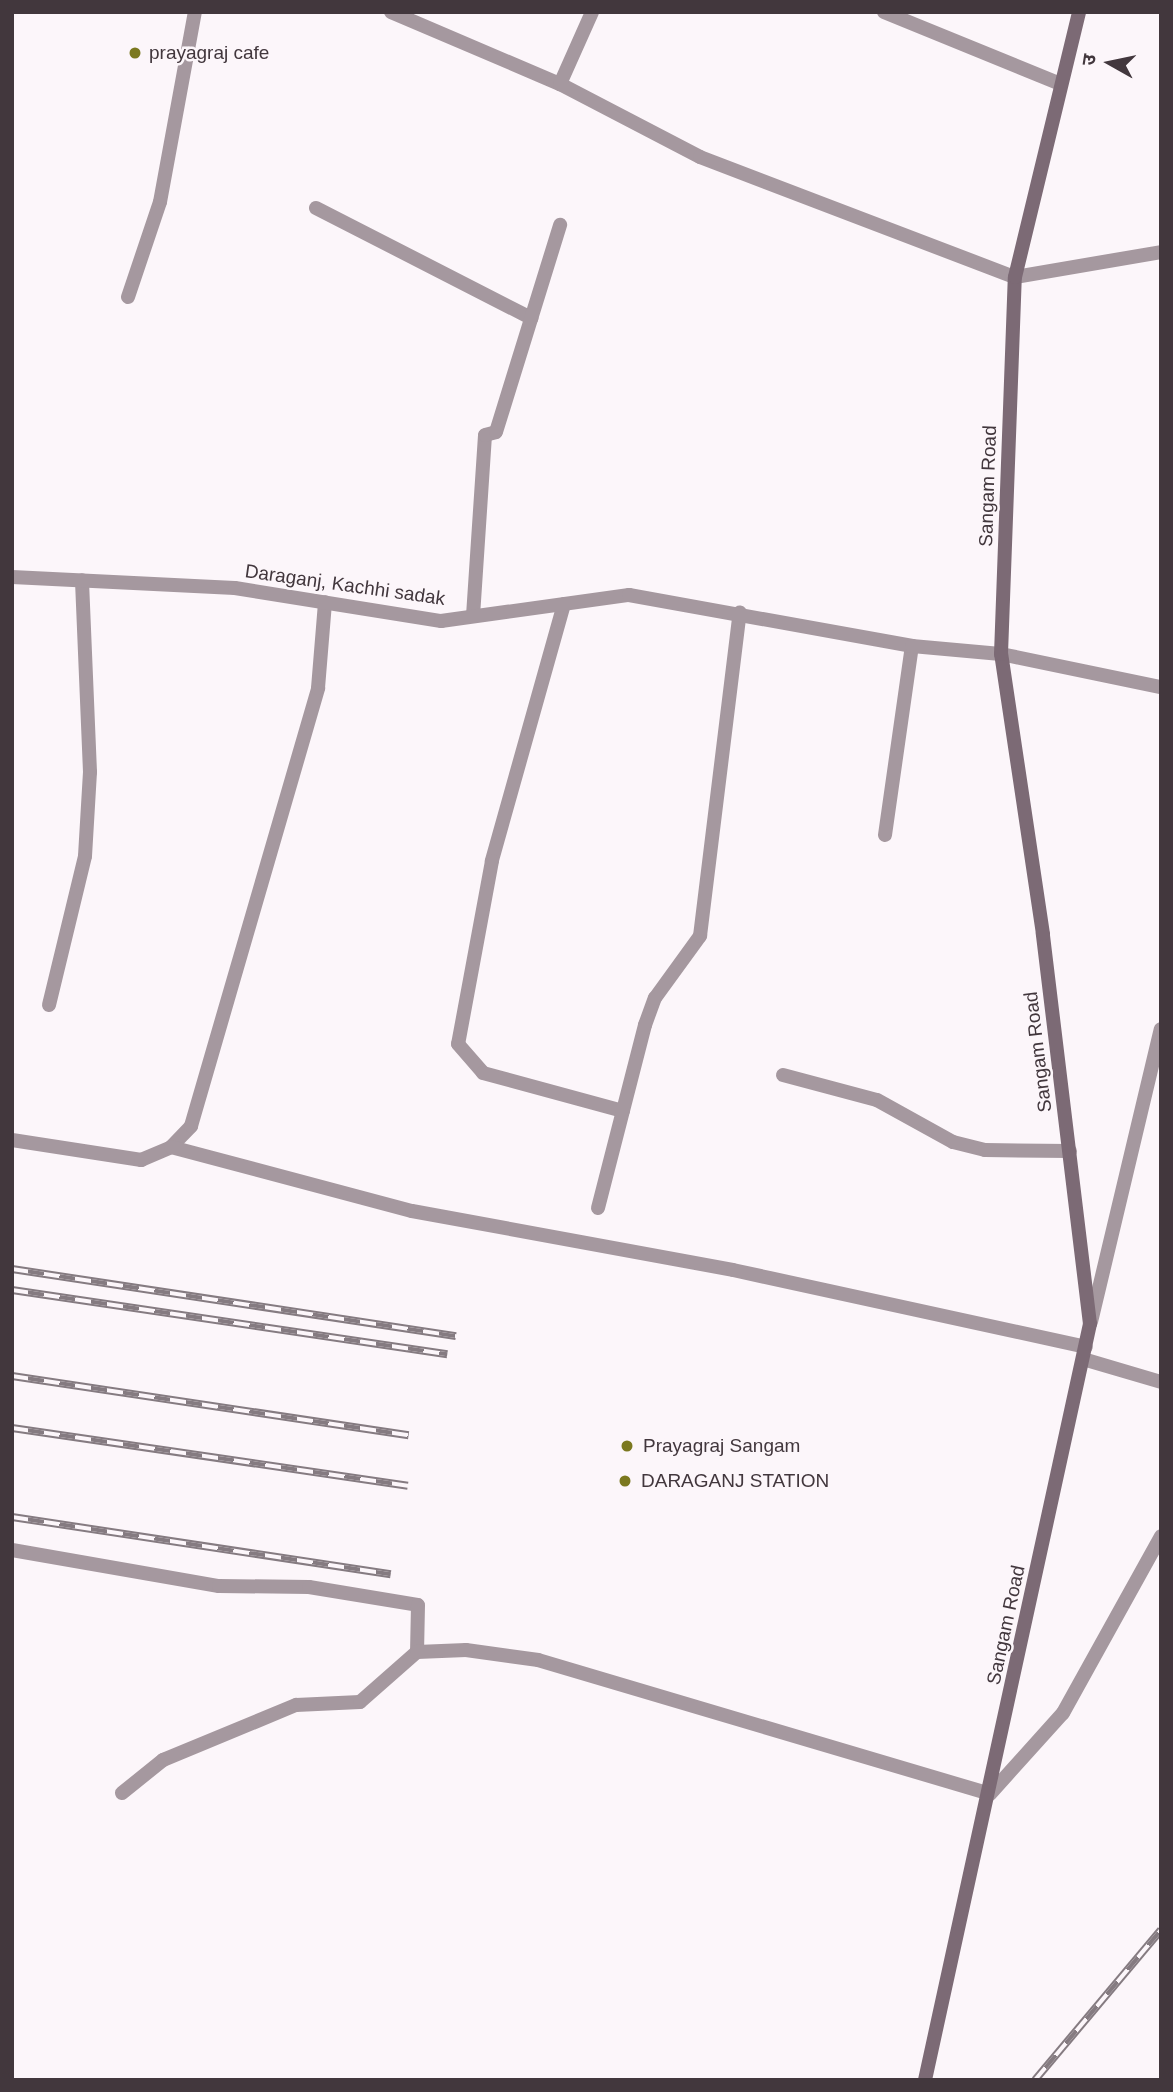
<!DOCTYPE html>
<meta charset="utf-8">
<style>
body{margin:0}
#map{position:relative;width:1173px;height:2092px;overflow:hidden;background:#fcf6fa;font-family:Helvetica,"Noto Sans Devanagari",sans-serif}
div>[style]{position:absolute}
.minor>*{height:14px;margin:-7px;padding:0 7px;transform-origin:7px;border-radius:7px;background:#a5989f}
.tertiary>*{height:14px;margin:-7px;padding:0 7px;transform-origin:7px;border-radius:7px;background:#a5989f}
.secondary>*{height:14px;margin:-7px;padding:0 7px;transform-origin:7px;border-radius:7px;background:#7c6a75}
.rail>*{height:8px;margin-top:-4px;transform-origin:0;background:repeating-linear-gradient(90deg,#fcf6fa 0 16px,#857b81 0 32px);box-sizing:border-box;border-block:2px solid #857b81}
.dots>*{width:19px;height:19px;translate:-50% -50%;box-sizing:border-box;border:4px solid #fcf6fa;border-radius:50%}
span{translate:-50% -50%;white-space:nowrap;text-align:center;line-height:1.15;-webkit-text-stroke:5px #fcf6fa;paint-order:stroke}
.poi-label{font-size:19px;color:#42373d}
.left{translate:0 -50%;text-align:left}
.street-label{font-size:19px;color:#42373d}
.frame{position:absolute;inset:0;border:14px solid #42373d;pointer-events:none}
.north{position:absolute;left:1075px;top:28px;width:70px;height:70px;-webkit-text-stroke:5px #fcf6fa;paint-order:stroke;rotate:279deg;font-size:19px;font-weight:700;line-height:28px;text-align:center;color:#42373d}
.north::after{content:'';display:block;margin:auto;width:24px;height:32px;background:#42373d;clip-path:polygon(50% 0,100% 100%,50% 72%,0 100%)}
</style>
<div id="map">
<div class="minor">
<i style="left:391px;top:12px;width:184px;rotate:23.1deg"></i>
<i style="left:560px;top:84px;width:158px;rotate:27.5deg"></i>
<i style="left:700px;top:157px;width:337px;rotate:20.9deg"></i>
<i style="left:1015px;top:277px;width:148px;rotate:-9.7deg"></i>
<i style="left:884px;top:12px;width:188px;rotate:22.2deg"></i>
<i style="left:560px;top:84px;width:79px;rotate:-66deg"></i>
<i style="left:316px;top:208px;width:242px;rotate:27.1deg"></i>
<i style="left:128px;top:297px;width:100px;rotate:-71.4deg"></i>
<i style="left:160px;top:202px;width:193px;rotate:-79.6deg"></i>
<i style="left:564px;top:604px;width:267px;rotate:105.7deg"></i>
<i style="left:492px;top:861px;width:186px;rotate:100.5deg"></i>
<i style="left:458px;top:1044px;width:38px;rotate:49deg"></i>
<i style="left:483px;top:1073px;width:145px;rotate:15.2deg"></i>
<i style="left:473px;top:616px;width:181px;rotate:-86.2deg"></i>
<i style="left:485px;top:435px;width:11px;rotate:-15deg"></i>
<i style="left:496px;top:432px;width:217px;rotate:-72.8deg"></i>
<i style="left:1001px;top:654px;width:163px;rotate:11.7deg"></i>
<i style="left:885px;top:835px;width:191px;rotate:-81.9deg"></i>
<i style="left:49px;top:1005px;width:153px;rotate:-76.4deg"></i>
<i style="left:85px;top:856px;width:84px;rotate:-86.6deg"></i>
<i style="left:90px;top:772px;width:192px;rotate:-92.4deg"></i>
<i style="left:783px;top:1075px;width:97px;rotate:14.9deg"></i>
<i style="left:877px;top:1100px;width:87px;rotate:28.9deg"></i>
<i style="left:953px;top:1142px;width:33px;rotate:14deg"></i>
<i style="left:985px;top:1150px;width:85px;rotate:0.7deg"></i>
<i style="left:12px;top:1140px;width:131px;rotate:8.8deg"></i>
<i style="left:141px;top:1160px;width:33px;rotate:-23deg"></i>
<i style="left:171px;top:1147px;width:29px;rotate:-46deg"></i>
<i style="left:191px;top:1126px;width:456px;rotate:-73.8deg"></i>
<i style="left:318px;top:688px;width:86px;rotate:-85.3deg"></i>
<i style="left:171px;top:1147px;width:249px;rotate:14.9deg"></i>
<i style="left:412px;top:1211px;width:326px;rotate:10.4deg"></i>
<i style="left:733px;top:1270px;width:361px;rotate:12.3deg"></i>
<i style="left:598px;top:1208px;width:189px;rotate:-75.6deg"></i>
<i style="left:645px;top:1025px;width:29px;rotate:-70deg"></i>
<i style="left:655px;top:998px;width:77px;rotate:-54deg"></i>
<i style="left:700px;top:936px;width:326px;rotate:-83deg"></i>
<i style="left:1091px;top:1322px;width:301px;rotate:-76.6deg"></i>
<i style="left:1083px;top:1359px;width:81px;rotate:16.4deg"></i>
<i style="left:12px;top:1550px;width:210px;rotate:9.9deg"></i>
<i style="left:219px;top:1586px;width:90px;rotate:0.6deg"></i>
<i style="left:309px;top:1587px;width:110px;rotate:9.4deg"></i>
<i style="left:418px;top:1605px;width:47px;rotate:91.2deg"></i>
<i style="left:122px;top:1793px;width:53px;rotate:-38.8deg"></i>
<i style="left:163px;top:1760px;width:144px;rotate:-22.5deg"></i>
<i style="left:296px;top:1705px;width:64px;rotate:-2.7deg"></i>
<i style="left:360px;top:1702px;width:76px;rotate:-41.3deg"></i>
<i style="left:417px;top:1652px;width:49px;rotate:-2.3deg"></i>
<i style="left:466px;top:1650px;width:73px;rotate:7.9deg"></i>
<i style="left:538px;top:1660px;width:471px;rotate:16.5deg"></i>
<i style="left:990px;top:1794px;width:109px;rotate:-48deg"></i>
<i style="left:1063px;top:1713px;width:202px;rotate:-61deg"></i>
</div>
<div class="tertiary">
<i style="left:12px;top:577px;width:223px;rotate:2.8deg"></i>
<i style="left:235px;top:588px;width:209px;rotate:9.1deg"></i>
<i style="left:441px;top:621px;width:190px;rotate:-7.9deg"></i>
<i style="left:629px;top:595px;width:288px;rotate:10.2deg"></i>
<i style="left:912px;top:646px;width:89px;rotate:5.1deg"></i>
</div>
<div class="secondary">
<i style="left:925px;top:2080px;width:774px;rotate:-77.69deg"></i>
<i style="left:1090px;top:1324px;width:393px;rotate:-96.9deg"></i>
<i style="left:1043px;top:934px;width:283px;rotate:-98.5deg"></i>
<i style="left:1001px;top:654px;width:377px;rotate:-87.9deg"></i>
<i style="left:1015px;top:277px;width:273px;rotate:-76.4deg"></i>
</div>
<div class="rail">
<i style="left:12px;top:1269px;width:449px;rotate:8.6deg"></i>
<i style="left:12px;top:1290px;width:440px;rotate:8.4deg"></i>
<i style="left:12px;top:1376px;width:401px;rotate:8.5deg"></i>
<i style="left:12px;top:1428px;width:400px;rotate:8.3deg"></i>
<i style="left:12px;top:1517px;width:383px;rotate:8.6deg"></i>
<i style="left:1035px;top:2080px;width:196px;rotate:-50deg"></i>
</div>
<div class="dots">
<i style="left:135px;top:53px;background:#7b781f"></i>
<i style="left:627px;top:1446px;background:#7b781f"></i>
<i style="left:625px;top:1481px;background:#7b781f"></i>
</div>
<div class="poi-label">
<span class="left" style="left:149px;top:53px">prayagraj cafe</span>
<span class="left" style="left:643px;top:1446px">Prayagraj Sangam</span>
<span class="left" style="left:641px;top:1481px">DARAGANJ STATION</span>
</div>
<div class="street-label">
<span style="left:988px;top:486px;rotate:-88deg">Sangam Road</span>
<span style="left:345px;top:585px;rotate:8deg">Daraganj, Kachhi sadak</span>
<span style="left:1038px;top:1052px;rotate:-97deg">Sangam Road</span>
<span style="left:1006px;top:1625px;rotate:-78deg">Sangam Road</span>
</div>
<div class="frame"></div>
<div class="north">उ</div>
</div>
